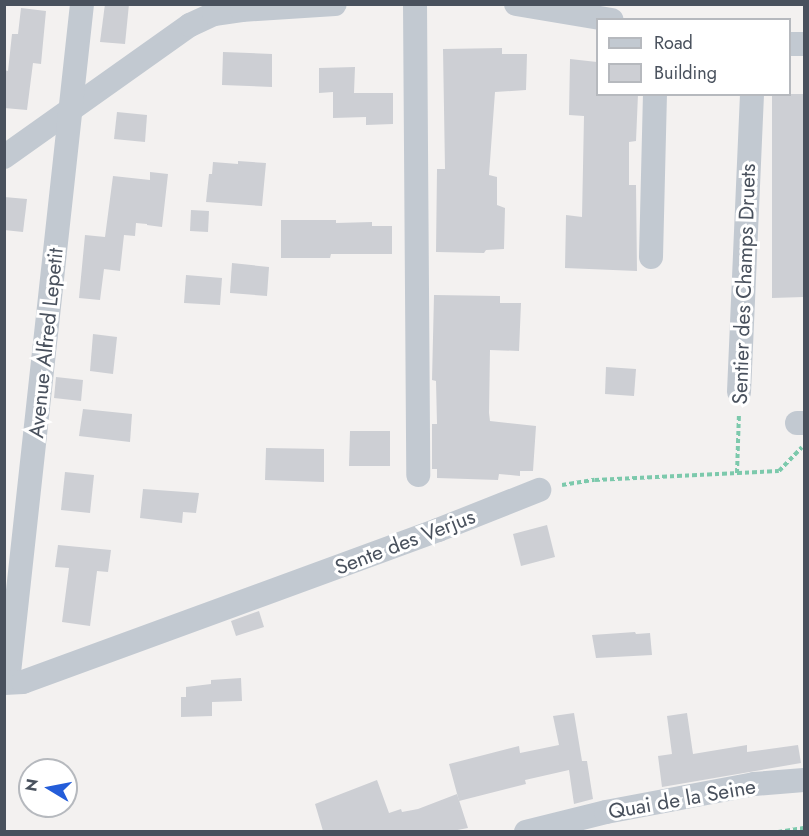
<!DOCTYPE html>
<style>
body{margin:0}
#map{position:relative;width:809px;height:836px;overflow:hidden;background:#f3f1f0;font-family:Jost,sans-serif}
div>[style]{position:absolute}
.building>*{inset:0;background:#cdcfd4}
.path>*{height:4px;margin-top:-2px;transform-origin:0;background:repeating-linear-gradient(90deg,#7cc9ac 0 4.5px,transparent 0 7.5px)}
.minor>*{height:24px;margin:-12px;padding:0 12px;transform-origin:12px;border-radius:12px;background:#c2c9d1}
span{translate:-50% -50%;white-space:nowrap;text-align:center;line-height:1.15;-webkit-text-stroke:6px #fff;paint-order:stroke}
.street-label{font-size:21px;color:#49515d}
.frame{position:absolute;inset:0;border:6px solid #49515d;pointer-events:none}
.legend{position:absolute;left:596px;top:18px;width:195px;height:78px;box-sizing:border-box;background:#fff;border:2px solid #b6b9be;margin:0;padding:8px 10px;list-style:none;font-size:18px;color:#49515d}
.legend li{display:flex;align-items:center;gap:12px;height:30px}
.legend b{width:30px;border:2px solid #b6b9be}
.north{position:absolute;left:18px;top:758px;width:60px;height:60px;box-sizing:border-box;background:#fff;border:2px solid #b6b9be;border-radius:50%;rotate:280deg;font-size:16px;font-weight:700;line-height:24px;text-align:center;color:#49515d}
.north::after{content:'';display:block;margin:auto;width:21px;height:27px;background:#245dd9;clip-path:polygon(50% 0,100% 100%,50% 72%,0 100%)}
</style>
<div id="map">
<div class="building">
<i style="clip-path:polygon(105px 4px,129px 4px,125px 44px,100px 42px)"></i>
<i style="clip-path:polygon(21px 8px,46px 11px,41px 64px,33px 63px,27px 110px,4px 108px,4px 70px,8px 71px,12px 34px,18px 34px)"></i>
<i style="clip-path:polygon(502px 48px,502px 54px,527px 54px,526px 90px,495px 92px,489px 175px,497px 177px,497px 205px,505px 208px,504px 249px,486px 250px,484px 253px,436px 252px,437px 169px,445px 169px,443px 49px)"></i>
<i style="clip-path:polygon(223px 52px,272px 54px,272px 87px,222px 85px)"></i>
<i style="clip-path:polygon(570px 59px,597px 62px,597px 94px,638px 94px,636px 141px,629px 142px,629px 185px,636px 185px,637px 271px,565px 268px,566px 215px,582px 217px,584px 116px,569px 115px)"></i>
<i style="clip-path:polygon(355px 67px,354px 93px,393px 93px,393px 124px,366px 125px,366px 117px,333px 118px,333px 92px,319px 93px,319px 68px)"></i>
<i style="clip-path:polygon(772px 94px,804px 94px,804px 297px,772px 298px)"></i>
<i style="clip-path:polygon(117px 112px,147px 115px,145px 142px,114px 139px)"></i>
<i style="clip-path:polygon(238px 161px,266px 163px,262px 206px,206px 202px,209px 174px,212px 174px,213px 162px,238px 164px)"></i>
<i style="clip-path:polygon(150px 172px,168px 174px,162px 227px,147px 225px,147px 221px,147px 224px,136px 223px,135px 236px,124px 235px,120px 271px,104px 269px,100px 300px,79px 298px,85px 235px,105px 237px,113px 176px,150px 180px)"></i>
<i style="clip-path:polygon(4px 197px,27px 199px,23px 232px,4px 230px)"></i>
<i style="clip-path:polygon(191px 210px,209px 211px,208px 232px,190px 231px)"></i>
<i style="clip-path:polygon(281px 220px,336px 220px,336px 223px,372px 222px,372px 226px,392px 226px,392px 254px,331px 254px,330px 258px,281px 258px)"></i>
<i style="clip-path:polygon(232px 263px,269px 267px,267px 296px,230px 293px)"></i>
<i style="clip-path:polygon(186px 275px,222px 278px,220px 305px,184px 303px)"></i>
<i style="clip-path:polygon(434px 295px,500px 296px,500px 303px,521px 303px,519px 351px,490px 350px,489px 413px,490px 421px,536px 426px,533px 471px,520px 471px,520px 476px,499px 474px,498px 480px,437px 478px,437px 469px,432px 469px,432px 424px,437px 424px,436px 381px,432px 380px)"></i>
<i style="clip-path:polygon(93px 334px,117px 337px,113px 374px,90px 371px)"></i>
<i style="clip-path:polygon(606px 367px,636px 369px,634px 396px,605px 394px)"></i>
<i style="clip-path:polygon(56px 377px,83px 380px,81px 401px,54px 398px)"></i>
<i style="clip-path:polygon(83px 409px,132px 414px,130px 442px,79px 436px)"></i>
<i style="clip-path:polygon(350px 431px,390px 431px,390px 466px,349px 466px)"></i>
<i style="clip-path:polygon(266px 448px,324px 449px,324px 482px,265px 480px)"></i>
<i style="clip-path:polygon(65px 472px,94px 475px,90px 513px,61px 510px)"></i>
<i style="clip-path:polygon(143px 489px,199px 493px,196px 513px,183px 512px,182px 523px,140px 518px)"></i>
<i style="clip-path:polygon(547px 525px,555px 557px,521px 566px,513px 534px)"></i>
<i style="clip-path:polygon(58px 545px,111px 550px,108px 572px,97px 571px,90px 626px,62px 622px,69px 568px,55px 567px)"></i>
<i style="clip-path:polygon(259px 611px,264px 627px,236px 636px,231px 621px)"></i>
<i style="clip-path:polygon(635px 632px,636px 634px,650px 633px,652px 655px,596px 658px,592px 635px)"></i>
<i style="clip-path:polygon(241px 678px,242px 701px,212px 702px,212px 716px,181px 717px,181px 697px,186px 697px,186px 687px,211px 684px,211px 680px)"></i>
<i style="clip-path:polygon(574px 713px,582px 761px,587px 761px,593px 799px,574px 804px,569px 770px,525px 780px,526px 784px,459px 801px,449px 764px,519px 746px,520px 753px,559px 745px,553px 716px)"></i>
<i style="clip-path:polygon(687px 713px,693px 754px,747px 745px,747px 752px,798px 745px,801px 763px,662px 787px,658px 756px,672px 754px,667px 716px)"></i>
<i style="clip-path:polygon(377px 780px,389px 813px,401px 809px,402px 812px,418px 809px,457px 794px,468px 828px,452px 831px,323px 831px,315px 804px)"></i>
</div>
<div class="path">
<i style="left:737px;top:473px;width:60px;rotate:-88.1deg"></i>
<i style="left:562px;top:485px;width:33px;rotate:-9deg"></i>
<i style="left:595px;top:480px;width:184px;rotate:-2.8deg"></i>
<i style="left:779px;top:471px;width:33px;rotate:-46deg"></i>
<i style="left:778px;top:832px;width:26px;rotate:-9deg"></i>
</div>
<div class="minor">
<i style="left:415px;top:4px;width:471px;rotate:89.6deg"></i>
<i style="left:516px;top:4px;width:97px;rotate:9.5deg"></i>
<i style="left:790px;top:44px;width:14px"></i>
<i style="left:4px;top:157px;width:228px;rotate:-35.4deg"></i>
<i style="left:190px;top:25px;width:26px;rotate:-25deg"></i>
<i style="left:214px;top:14px;width:28px;rotate:-8deg"></i>
<i style="left:242px;top:10px;width:93px;rotate:-3.7deg"></i>
<i style="left:651px;top:257px;width:163px;rotate:-88.6deg"></i>
<i style="left:739px;top:392px;width:298px;rotate:-87.5deg"></i>
<i style="left:797px;top:423px;width:7px"></i>
<i style="left:8px;top:682px;width:682px;rotate:-83.77deg"></i>
<i style="left:4px;top:683px;width:19px;rotate:-3deg"></i>
<i style="left:23px;top:682px;width:442px;rotate:-20.1deg"></i>
<i style="left:438px;top:530px;width:109px;rotate:-21.6deg"></i>
<i style="left:526px;top:832px;width:82px;rotate:-14deg"></i>
<i style="left:606px;top:812px;width:151px;rotate:-10.7deg"></i>
<i style="left:754px;top:784px;width:50px;rotate:-4.6deg"></i>
</div>
<div class="street-label">
<span style="left:744px;top:284px;rotate:-88deg">Sentier des Champs Druets</span>
<span style="left:46px;top:343px;rotate:-84deg">Avenue Alfred Lepetit</span>
<span style="left:405px;top:542px;rotate:-21deg">Sente des Verjus</span>
<span style="left:682px;top:799px;rotate:-10deg">Quai de la Seine</span>
</div>
<div class="frame"></div>
<ul class="legend">
<li><b style="height:8px;background:#c2c9d1"></b>Road</li>
<li><b style="height:16px;background:#cdcfd4"></b>Building</li>
</ul>
<div class="north">N</div>
</div>
